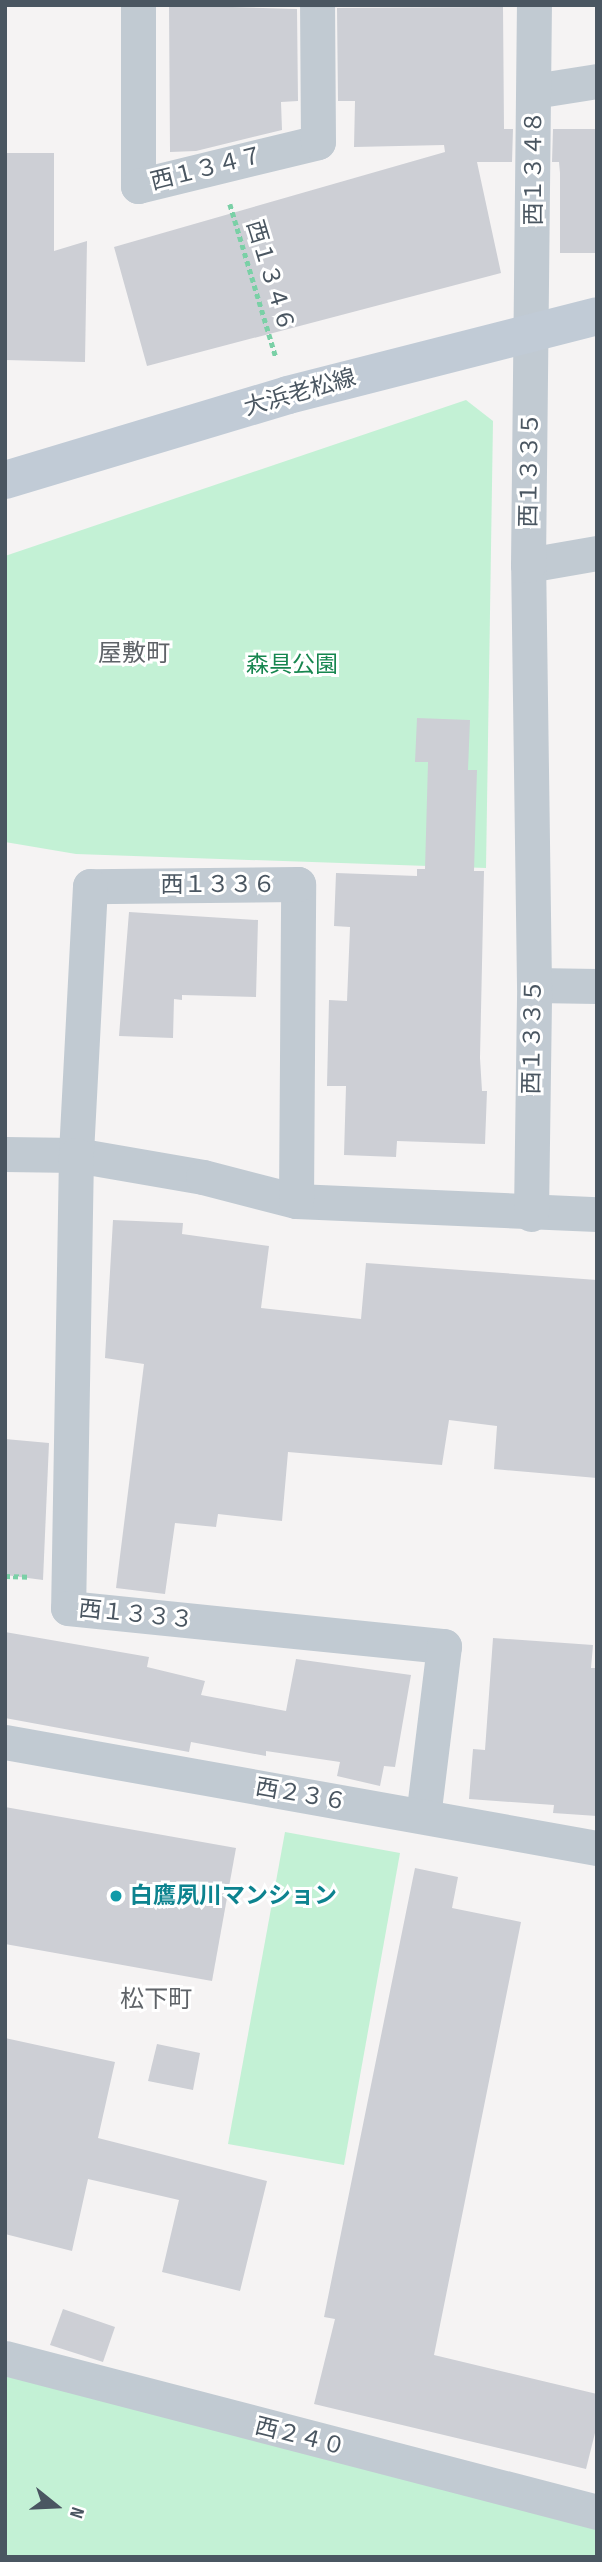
<!DOCTYPE html>
<meta charset="utf-8">
<style>
body{margin:0}
#map{position:relative;width:602px;height:2562px;overflow:hidden;background:#f5f3f3;font-family:"Sofia Sans Condensed","Noto Sans JP",sans-serif}
div>[style]{position:absolute}
.green>*{inset:0;background:#c3f1d5}
.building>*{inset:0;background:#cdcfd5}
.path>*{height:4.5px;margin-top:-2.25px;transform-origin:0;background:repeating-linear-gradient(90deg,#7ad0a6 0 5px,transparent 0 8.5px)}
.street>*{height:35px;margin:-17.5px;padding:0 17.5px;transform-origin:17.5px;border-radius:17.5px;background:#c1cad2}
.secondary>*{height:38px;margin:-19px;padding:0 19px;transform-origin:19px;border-radius:19px;background:#c1cbd6}
.dots>*{width:19px;height:19px;translate:-50% -50%;box-sizing:border-box;border:4px solid #fff;border-radius:50%}
span{translate:-50% -50%;white-space:nowrap;text-align:center;line-height:1.15;-webkit-text-stroke:6px #fff;paint-order:stroke}
.street-label{font-size:23px;color:#4a5661}
.park-label{font-size:23px;color:#17864f}
.culture-label{font-size:23px;color:#0d838f;font-weight:700}
.left{translate:0 -50%;text-align:left}
.neighbourhood-label{font-size:24px;color:#5f6368}
.frame{position:absolute;inset:0;border:7px solid #4a5661;pointer-events:none}
.north{position:absolute;left:21px;top:2471px;width:70px;height:70px;-webkit-text-stroke:5px #fff;paint-order:stroke;rotate:108deg;font-size:19px;font-weight:700;line-height:28px;text-align:center;color:#4a5661}
.north::after{content:'';display:block;margin:auto;width:24px;height:32px;background:#4a5661;clip-path:polygon(50% 0,100% 100%,50% 72%,0 100%)}
</style>
<div id="map">
<div class="green">
<i style="clip-path:polygon(466px 400px,493px 421px,486px 868px,76px 854px,5px 842px,5px 556px)"></i>
<i style="clip-path:polygon(285px 1832px,400px 1853px,344px 2165px,228px 2144px)"></i>
<i style="clip-path:polygon(5px 2363px,597px 2523px,597px 2557px,5px 2557px)"></i>
</div>
<div class="building">
<i style="clip-path:polygon(169px 5px,297px 9px,298px 101px,281px 102px,282px 130px,196px 151px,170px 152px)"></i>
<i style="clip-path:polygon(503px 7px,504px 129px,513px 129px,512px 162px,477px 162px,501px 273px,147px 366px,114px 247px,445px 152px,444px 145px,354px 147px,355px 101px,338px 101px,337px 8px)"></i>
<i style="clip-path:polygon(553px 129px,597px 129px,597px 253px,560px 253px,560px 173px,559px 162px,552px 162px)"></i>
<i style="clip-path:polygon(5px 153px,54px 153px,54px 251px,87px 241px,85px 362px,5px 360px)"></i>
<i style="clip-path:polygon(417px 718px,470px 720px,468px 770px,477px 770px,474px 871px,484px 871px,480px 1058px,482px 1091px,487px 1091px,485px 1144px,397px 1141px,396px 1157px,344px 1155px,346px 1086px,327px 1086px,329px 1000px,347px 1001px,350px 927px,334px 926px,336px 873px,417px 876px,417px 869px,425px 869px,428px 762px,415px 762px)"></i>
<i style="clip-path:polygon(129px 912px,258px 920px,256px 997px,182px 995px,182px 1000px,174px 999px,173px 1038px,119px 1036px)"></i>
<i style="clip-path:polygon(113px 1220px,183px 1223px,182px 1234px,269px 1246px,261px 1308px,361px 1319px,366px 1263px,597px 1280px,597px 1478px,494px 1469px,497px 1426px,449px 1420px,442px 1465px,288px 1452px,282px 1521px,218px 1514px,216px 1527px,175px 1523px,165px 1594px,116px 1588px,144px 1364px,105px 1358px)"></i>
<i style="clip-path:polygon(5px 1439px,49px 1443px,43px 1580px,5px 1575px)"></i>
<i style="clip-path:polygon(5px 1632px,149px 1657px,147px 1667px,205px 1681px,201px 1695px,286px 1711px,296px 1659px,411px 1675px,395px 1767px,384px 1766px,380px 1786px,337px 1776px,340px 1762px,266px 1751px,266px 1756px,191px 1742px,189px 1752px,5px 1718px)"></i>
<i style="clip-path:polygon(493px 1638px,593px 1645px,591px 1668px,597px 1668px,597px 1816px,553px 1813px,554px 1805px,469px 1799px,473px 1749px,485px 1750px)"></i>
<i style="clip-path:polygon(5px 1807px,236px 1848px,212px 1981px,5px 1944px)"></i>
<i style="clip-path:polygon(415px 1868px,458px 1877px,452px 1908px,521px 1922px,434px 2355px,597px 2394px,597px 2425px,586px 2469px,314px 2404px,335px 2319px,324px 2317px)"></i>
<i style="clip-path:polygon(5px 2038px,115px 2062px,98px 2138px,267px 2181px,240px 2291px,162px 2272px,179px 2200px,88px 2179px,72px 2251px,5px 2234px)"></i>
<i style="clip-path:polygon(157px 2044px,200px 2053px,193px 2090px,148px 2081px)"></i>
<i style="clip-path:polygon(63px 2309px,115px 2327px,103px 2362px,50px 2345px)"></i>
</div>
<div class="path">
<i style="left:230px;top:204px;width:160px;rotate:73.3deg"></i>
<i style="left:5px;top:1576px;width:24px;rotate:2deg"></i>
</div>
<div class="street">
<i style="left:138px;top:5px;width:181px;rotate:90deg"></i>
<i style="left:138px;top:186px;width:185px;rotate:-13.7deg"></i>
<i style="left:318px;top:142px;width:137px;rotate:-90.4deg"></i>
<i style="left:534px;top:91px;width:64px;rotate:-9deg"></i>
<i style="left:528px;top:565px;width:70px;rotate:-9.9deg"></i>
<i style="left:534px;top:985px;width:63px;rotate:0.9deg"></i>
<i style="left:5px;top:1154px;width:71px;rotate:0.8deg"></i>
<i style="left:76px;top:1155px;width:129px;rotate:9.8deg"></i>
<i style="left:203px;top:1177px;width:96px;rotate:14.5deg"></i>
<i style="left:296px;top:1201px;width:301px;rotate:2.5deg"></i>
<i style="left:296px;top:1201px;width:317px;rotate:-89.6deg"></i>
<i style="left:298px;top:884px;width:208px;rotate:179.4deg"></i>
<i style="left:90px;top:886px;width:269px;rotate:93deg"></i>
<i style="left:76px;top:1155px;width:453px;rotate:91deg"></i>
<i style="left:68px;top:1608px;width:378px;rotate:5.8deg"></i>
<i style="left:444px;top:1646px;width:171px;rotate:97deg"></i>
<i style="left:531px;top:1214px;width:229px;rotate:-89.2deg"></i>
<i style="left:534px;top:985px;width:420px;rotate:-90.8deg"></i>
<i style="left:528px;top:565px;width:560px;rotate:-89.39deg"></i>
<i style="left:5px;top:1742px;width:601px;rotate:10.15deg"></i>
<i style="left:5px;top:2358px;width:612px;rotate:14.58deg"></i>
</div>
<div class="secondary">
<i style="left:5px;top:480px;width:295px;rotate:-16.7deg"></i>
<i style="left:288px;top:395px;width:319px;rotate:-14.3deg"></i>
</div>
<div class="dots">
<i style="left:116px;top:1896px;background:#0f9aa8"></i>
</div>
<div class="street-label">
<span style="left:534px;top:168px;rotate:-90deg">西１３４８</span>
<span style="left:207px;top:169px;rotate:-14deg">西１３４７</span>
<span style="left:270px;top:276px;rotate:73deg">西１３４６</span>
<span style="left:300px;top:393px;rotate:-16deg">大浜老松線</span>
<span style="left:530px;top:470px;rotate:-89deg">西１３３５</span>
<span style="left:218px;top:885px">西１３３６</span>
<span style="left:533px;top:1037px;rotate:-89deg">西１３３５</span>
<span style="left:136px;top:1615px;rotate:6deg">西１３３３</span>
<span style="left:301px;top:1795px;rotate:10deg">西２３６</span>
<span style="left:300px;top:2437px;rotate:14deg">西２４０</span>
</div>
<div class="park-label">
<span style="left:292px;top:665px">森具公園</span>
</div>
<div class="culture-label">
<span class="left" style="left:130px;top:1896px">白鷹夙川マンション</span>
</div>
<div class="neighbourhood-label">
<span style="left:134px;top:654px">屋敷町</span>
<span style="left:156px;top:2000px">松下町</span>
</div>
<div class="frame"></div>
<div class="north">N</div>
</div>
